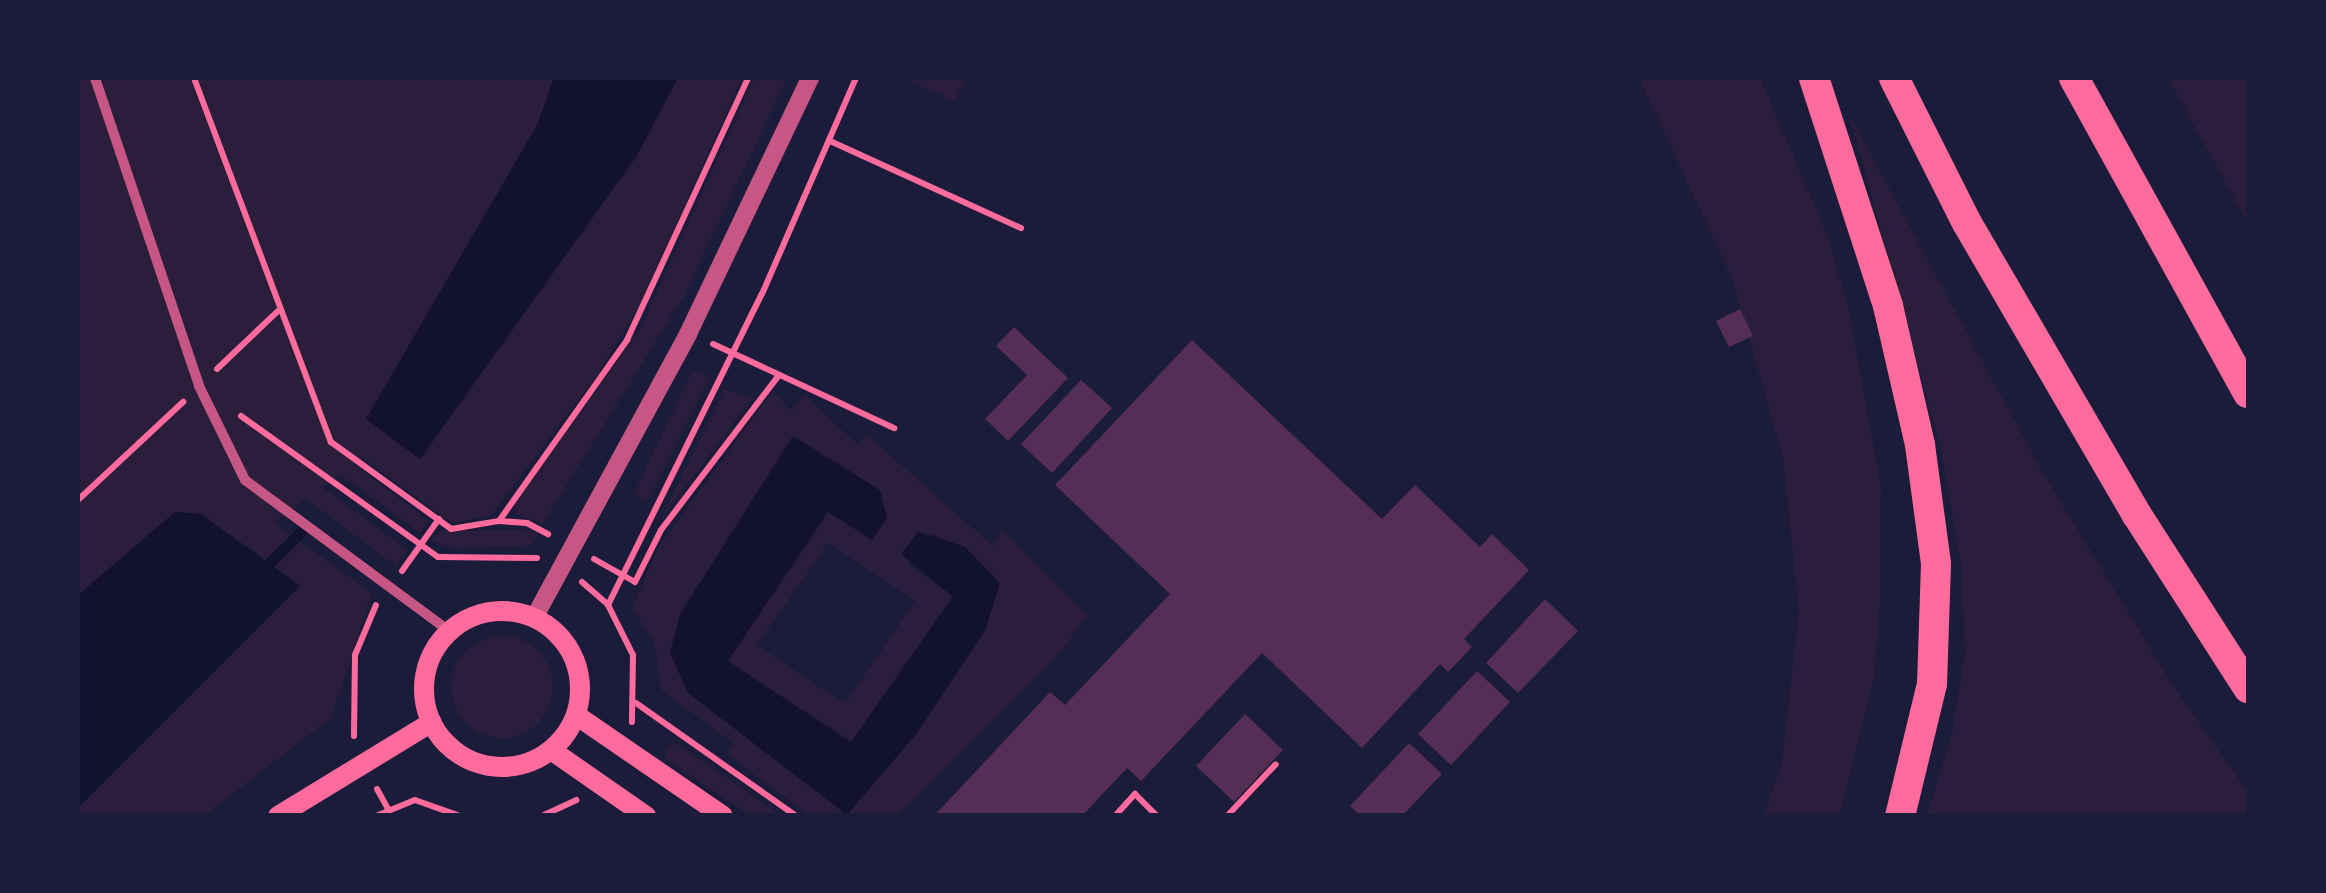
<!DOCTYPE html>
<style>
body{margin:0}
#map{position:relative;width:2326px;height:893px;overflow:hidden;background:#1b1b3a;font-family:"Titillium Web",sans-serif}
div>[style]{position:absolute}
.green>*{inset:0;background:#2a1e3b}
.round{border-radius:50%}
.water>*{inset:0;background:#12122b}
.stream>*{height:11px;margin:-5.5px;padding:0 5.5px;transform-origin:5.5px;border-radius:5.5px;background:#12122b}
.building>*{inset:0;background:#542f53}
.path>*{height:6px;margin:-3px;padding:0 3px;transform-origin:3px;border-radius:3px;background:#ff6b9d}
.minor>*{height:10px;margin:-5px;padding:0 5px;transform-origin:5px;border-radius:5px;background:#c65784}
.tertiary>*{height:18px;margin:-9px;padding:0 9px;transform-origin:9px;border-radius:9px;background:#c65784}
.secondary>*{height:20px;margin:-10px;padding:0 10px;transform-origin:10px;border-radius:10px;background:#ff6b9d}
.secondary>.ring{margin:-10px;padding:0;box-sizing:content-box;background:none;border:20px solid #ff6b9d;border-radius:50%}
.motorway>*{height:30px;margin:-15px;padding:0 15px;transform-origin:15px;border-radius:15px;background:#ff6b9d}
span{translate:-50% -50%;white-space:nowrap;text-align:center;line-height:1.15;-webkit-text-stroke:10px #1b1b3a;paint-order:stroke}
.frame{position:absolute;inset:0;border:80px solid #1b1b3a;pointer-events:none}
</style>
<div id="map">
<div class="green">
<i style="clip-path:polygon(78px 78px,572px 78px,420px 459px,635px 157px,678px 78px,742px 78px,639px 307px,596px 377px,490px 516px,452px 523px,362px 457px,353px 464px,429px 521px,420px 533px,340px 474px,322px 487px,408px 551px,396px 566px,306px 499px,274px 523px,372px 593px,331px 718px,205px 815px,78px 815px,78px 808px,299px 586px,246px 545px,78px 672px)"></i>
<i style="clip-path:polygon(754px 78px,787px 78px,684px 296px,543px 523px,517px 515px,515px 504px,642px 326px)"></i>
<i style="clip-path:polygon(902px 78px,966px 78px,955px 101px)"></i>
<i style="clip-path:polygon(1639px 78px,1760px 78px,1828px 237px,1848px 306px,1881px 487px,1880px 604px,1874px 679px,1840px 815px,1764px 815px,1782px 763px,1799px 611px,1783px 458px,1734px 283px)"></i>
<i style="clip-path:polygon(2168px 78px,2248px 78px,2248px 225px,2247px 222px)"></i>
<i style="clip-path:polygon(1849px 114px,2042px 471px,2174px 687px,2248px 792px,2248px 815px,1927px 815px,1952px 734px,1965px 653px,1961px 565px,1941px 449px)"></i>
<i style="clip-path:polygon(692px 371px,710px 376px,647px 501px,634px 494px)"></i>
<i style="clip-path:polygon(724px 389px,753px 397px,660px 521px)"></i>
<i style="clip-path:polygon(evenodd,773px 391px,791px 411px,805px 395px,857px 444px,867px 435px,993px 546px,1002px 529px,1087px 615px,1058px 655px,898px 815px,810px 816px,727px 754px,733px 743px,661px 690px,655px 644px,632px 608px,660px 545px,773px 391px,793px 436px,828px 512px,727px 661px,851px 742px,953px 596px,909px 565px,930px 534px,965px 547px,985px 631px,847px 814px,688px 693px,745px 516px,793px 436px,773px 391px,828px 543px,915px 601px,845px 704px,757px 645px,828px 543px)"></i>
<i style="clip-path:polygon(526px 529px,538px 534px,532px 545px,453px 549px,431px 540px,441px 531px)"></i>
<i class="round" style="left:451px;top:636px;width:102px;height:102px"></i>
<i style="clip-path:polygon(673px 741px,778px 813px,782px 815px,749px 815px,689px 775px,664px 757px)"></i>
</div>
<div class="water">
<i style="clip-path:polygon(554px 78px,678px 78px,636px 157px,420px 459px,366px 419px,537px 125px)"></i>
<i style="clip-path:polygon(793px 436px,880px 490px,887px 518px,872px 540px,828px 512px,728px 661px,851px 742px,953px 597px,901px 554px,918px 532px,965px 547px,1000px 583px,985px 631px,917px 733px,847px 815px,688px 693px,670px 653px,680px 614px)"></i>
<i style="clip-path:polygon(175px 512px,201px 514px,300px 586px,78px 808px,78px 595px)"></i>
</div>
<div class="stream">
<i style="left:261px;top:571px;width:56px;rotate:-44.3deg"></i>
</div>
<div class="building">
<i style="clip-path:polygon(1740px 309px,1753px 336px,1729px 347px,1716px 321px)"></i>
<i style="clip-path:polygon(1014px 327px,1068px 378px,1008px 441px,985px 419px,1027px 375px,996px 346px)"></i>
<i style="clip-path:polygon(1192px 340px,1382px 519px,1415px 485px,1480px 547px,1492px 534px,1529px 570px,1464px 639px,1472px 647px,1448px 672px,1440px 664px,1362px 748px,1262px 653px,1141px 781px,1127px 768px,1082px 816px,934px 816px,1050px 692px,1065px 705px,1170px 594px,1055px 485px)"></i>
<i style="clip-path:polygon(1081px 380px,1112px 408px,1052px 473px,1021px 444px)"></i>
<i style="clip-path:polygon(1545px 599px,1578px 631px,1518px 693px,1486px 663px)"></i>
<i style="clip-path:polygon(1477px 671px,1510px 702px,1451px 765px,1418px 734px)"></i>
<i style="clip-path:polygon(1245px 714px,1283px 750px,1234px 802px,1196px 766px)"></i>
<i style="clip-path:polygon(1409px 743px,1442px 774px,1402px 816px,1361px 816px,1350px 806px)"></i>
</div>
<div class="path">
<i style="left:194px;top:78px;width:389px;rotate:69.4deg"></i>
<i style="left:331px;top:442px;width:148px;rotate:35.9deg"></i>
<i style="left:451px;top:529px;width:49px;rotate:-9.5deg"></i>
<i style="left:499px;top:521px;width:28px;rotate:4deg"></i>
<i style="left:527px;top:523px;width:24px;rotate:28deg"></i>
<i style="left:830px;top:141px;width:210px;rotate:24.5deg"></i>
<i style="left:713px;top:344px;width:200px;rotate:24.9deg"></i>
<i style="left:217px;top:369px;width:84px;rotate:-43.6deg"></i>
<i style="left:241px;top:416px;width:242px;rotate:35.6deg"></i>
<i style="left:438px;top:557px;width:99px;rotate:0.6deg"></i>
<i style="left:78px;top:500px;width:144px;rotate:-43deg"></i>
<i style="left:499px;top:521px;width:222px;rotate:-54.7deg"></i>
<i style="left:627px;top:340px;width:289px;rotate:-65.2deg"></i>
<i style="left:594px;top:559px;width:47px;rotate:29.3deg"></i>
<i style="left:635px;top:582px;width:58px;rotate:-63.4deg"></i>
<i style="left:661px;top:530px;width:195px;rotate:-52.7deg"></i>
<i style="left:402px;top:571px;width:64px;rotate:-54.6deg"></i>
<i style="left:582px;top:582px;width:35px;rotate:41deg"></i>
<i style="left:608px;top:605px;width:56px;rotate:63.4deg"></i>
<i style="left:633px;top:655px;width:67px;rotate:90.9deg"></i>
<i style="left:608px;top:605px;width:347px;rotate:-63.7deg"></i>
<i style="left:762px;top:294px;width:236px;rotate:-66.5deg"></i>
<i style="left:636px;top:703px;width:196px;rotate:35.2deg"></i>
<i style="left:354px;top:736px;width:81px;rotate:-89.3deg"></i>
<i style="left:355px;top:655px;width:54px;rotate:-67.2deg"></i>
<i style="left:377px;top:789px;width:23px;rotate:61deg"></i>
<i style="left:376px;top:816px;width:42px;rotate:-22.3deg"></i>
<i style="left:415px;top:800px;width:48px;rotate:19.6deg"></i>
<i style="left:542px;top:816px;width:38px;rotate:-25deg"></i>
<i style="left:1115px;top:816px;width:30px;rotate:-48deg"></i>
<i style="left:1135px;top:794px;width:31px;rotate:45deg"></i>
<i style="left:1227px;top:816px;width:71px;rotate:-46.7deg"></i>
</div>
<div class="minor">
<i style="left:95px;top:78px;width:325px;rotate:71.3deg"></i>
<i style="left:199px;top:386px;width:105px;rotate:63.9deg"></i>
<i style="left:245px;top:480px;width:254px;rotate:36.5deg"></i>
</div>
<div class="tertiary">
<i style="left:534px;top:618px;width:323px;rotate:-61.5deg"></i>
<i style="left:688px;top:334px;width:284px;rotate:-64.5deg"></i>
</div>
<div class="secondary">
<i class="ring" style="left:424px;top:611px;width:136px;height:136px"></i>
<i style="left:576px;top:715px;width:178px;rotate:34.5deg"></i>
<i style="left:551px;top:750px;width:116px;rotate:34.8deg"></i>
<i style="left:278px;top:816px;width:180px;rotate:-31.4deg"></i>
</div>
<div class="motorway">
<i style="left:1814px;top:78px;width:240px;rotate:72deg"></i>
<i style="left:1888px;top:306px;width:143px;rotate:77deg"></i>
<i style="left:1920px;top:445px;width:120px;rotate:82.3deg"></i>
<i style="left:1936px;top:564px;width:120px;rotate:91.9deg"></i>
<i style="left:1932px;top:684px;width:136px;rotate:103.6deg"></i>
<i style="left:1894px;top:78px;width:162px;rotate:63.3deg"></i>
<i style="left:1967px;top:223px;width:338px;rotate:59.8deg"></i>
<i style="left:2137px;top:515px;width:206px;rotate:57.3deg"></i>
<i style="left:2074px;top:78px;width:360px;rotate:61.1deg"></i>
</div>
<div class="frame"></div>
</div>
